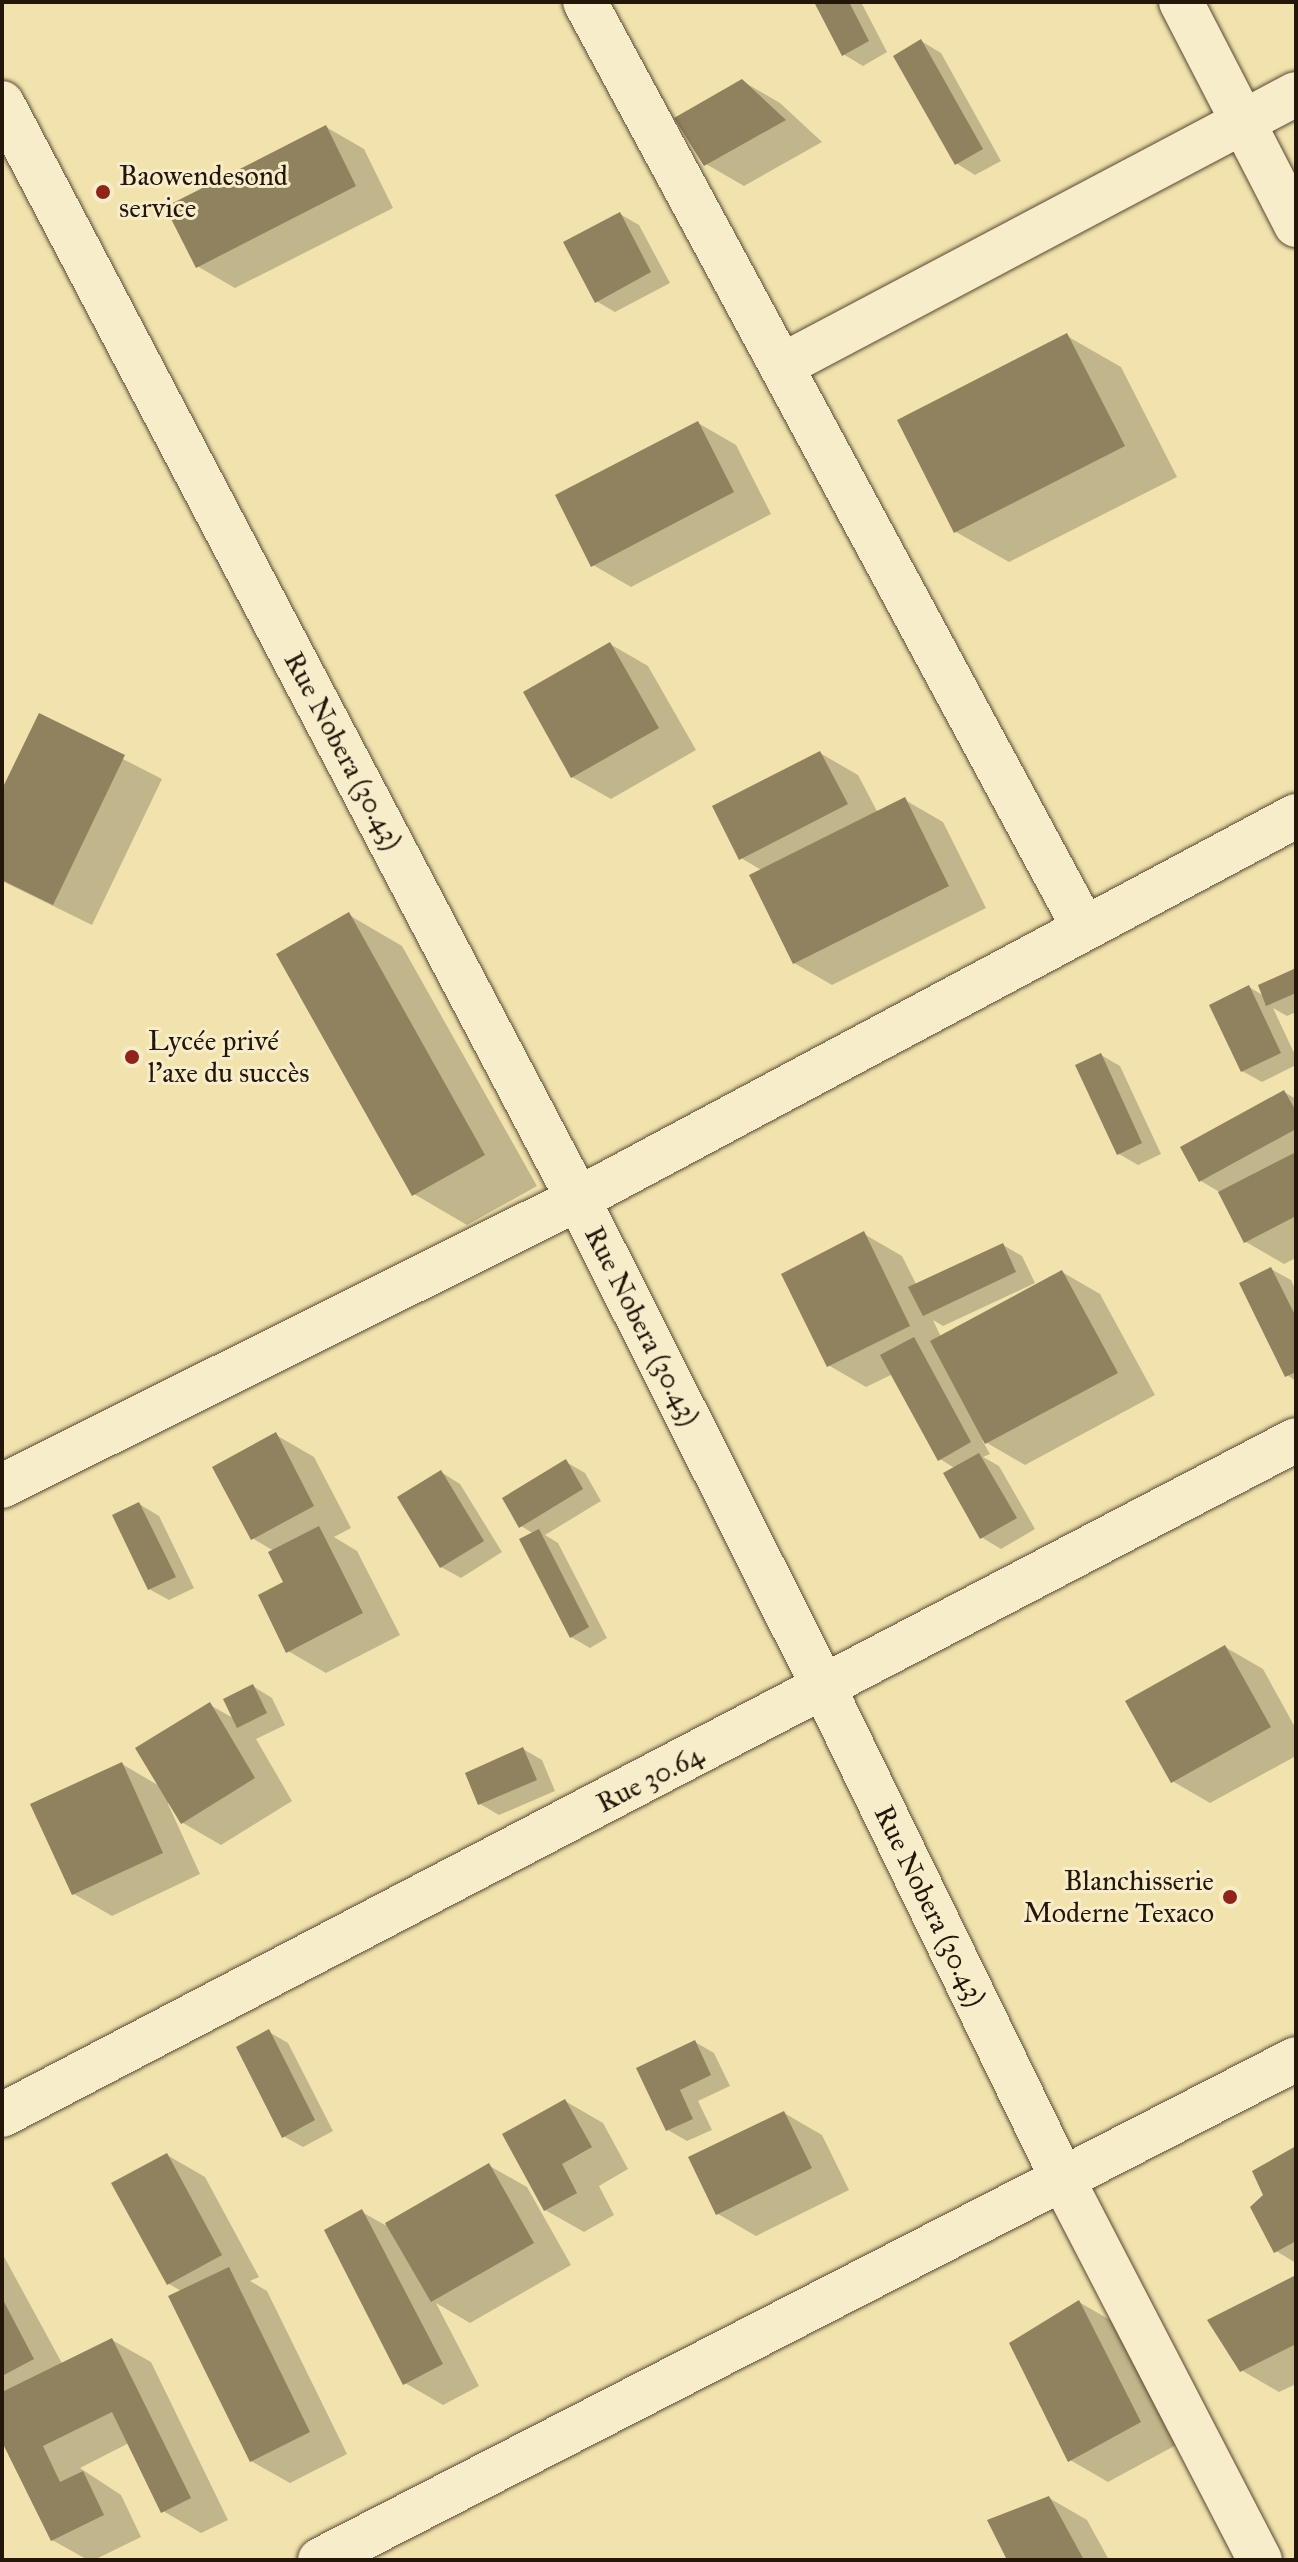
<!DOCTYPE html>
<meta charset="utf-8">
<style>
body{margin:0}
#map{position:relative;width:1298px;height:2562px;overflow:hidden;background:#f2e3ae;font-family:"IM FELL Great Primer",serif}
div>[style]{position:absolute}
.shadow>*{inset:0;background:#0003}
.building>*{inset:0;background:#90815f}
.roads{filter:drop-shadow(0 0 2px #584933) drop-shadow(0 0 2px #584933)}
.minor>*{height:44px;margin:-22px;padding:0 22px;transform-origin:22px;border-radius:22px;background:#f7edca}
.dots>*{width:22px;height:22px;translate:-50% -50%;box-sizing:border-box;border:4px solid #f7edca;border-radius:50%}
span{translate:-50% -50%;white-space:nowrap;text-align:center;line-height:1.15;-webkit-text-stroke:6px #f7edca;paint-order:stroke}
.poi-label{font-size:28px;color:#25160a}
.left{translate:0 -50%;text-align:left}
.right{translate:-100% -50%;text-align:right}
.street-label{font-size:28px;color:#25160a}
.frame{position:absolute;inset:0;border:4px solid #25160a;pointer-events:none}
</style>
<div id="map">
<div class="shadow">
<i style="clip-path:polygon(816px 2px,861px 2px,887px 52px,863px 66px,843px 54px)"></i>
<i style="clip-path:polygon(921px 41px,941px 53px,1001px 161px,975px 175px,956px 163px)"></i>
<i style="clip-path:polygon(742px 81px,780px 103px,822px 142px,744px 186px,706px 164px)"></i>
<i style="clip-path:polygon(326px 127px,364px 149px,393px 208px,235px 288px,197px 266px)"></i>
<i style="clip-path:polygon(620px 214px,639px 225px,670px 283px,615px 312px,596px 301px)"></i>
<i style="clip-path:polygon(1067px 336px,1121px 367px,1177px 477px,1009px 562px,956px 532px)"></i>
<i style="clip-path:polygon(698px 423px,736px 445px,771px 514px,631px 587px,593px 565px)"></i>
<i style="clip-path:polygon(610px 644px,648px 666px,696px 750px,611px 799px,572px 777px)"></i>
<i style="clip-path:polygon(39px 716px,162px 779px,92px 925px,2px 881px,2px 794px)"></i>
<i style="clip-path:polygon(820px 753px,858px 775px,878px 813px,905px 800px,943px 822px,986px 908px,832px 985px,794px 963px,763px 871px,741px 858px)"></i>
<i style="clip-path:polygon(349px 915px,402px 946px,537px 1186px,467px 1225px,414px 1194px)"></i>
<i style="clip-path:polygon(1296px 970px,1296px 1012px,1287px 1016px,1273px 1008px,1296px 1057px,1296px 1065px,1262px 1082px,1242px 1071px,1249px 987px,1264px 996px)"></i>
<i style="clip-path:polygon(1101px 1055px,1120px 1066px,1161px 1154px,1138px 1165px,1119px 1154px)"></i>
<i style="clip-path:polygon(1284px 1092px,1296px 1099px,1296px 1258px,1284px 1264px,1246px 1242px,1221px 1193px,1201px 1181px)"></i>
<i style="clip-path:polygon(864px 1234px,902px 1256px,917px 1286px,1003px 1245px,1022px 1256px,1035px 1283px,943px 1326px,933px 1320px,941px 1337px,1062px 1272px,1100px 1294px,1155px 1395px,1025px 1465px,982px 1440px,990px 1454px,983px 1457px,999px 1466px,1035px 1529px,1001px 1549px,981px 1537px,956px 1469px,940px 1459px,893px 1374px,866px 1387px,828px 1365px)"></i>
<i style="clip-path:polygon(1271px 1269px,1291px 1280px,1296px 1291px,1296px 1381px,1287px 1375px)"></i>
<i style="clip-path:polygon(276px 1435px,314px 1457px,351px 1528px,334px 1537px,357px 1551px,400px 1635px,326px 1673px,288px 1651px,286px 1583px,274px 1551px,252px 1538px)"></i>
<i style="clip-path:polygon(566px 1462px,585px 1473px,601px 1501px,545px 1535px,558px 1543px,607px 1638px,590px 1648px,571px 1637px,534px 1534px,521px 1526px)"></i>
<i style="clip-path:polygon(441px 1472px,460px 1484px,502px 1552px,461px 1578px,441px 1567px)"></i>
<i style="clip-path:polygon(139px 1504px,159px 1516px,194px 1588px,169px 1600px,149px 1589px)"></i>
<i style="clip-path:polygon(1225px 1647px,1263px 1669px,1296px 1729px,1296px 1756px,1210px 1803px,1172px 1781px)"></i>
<i style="clip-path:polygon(253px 1686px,272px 1698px,285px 1725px,256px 1739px,292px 1801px,221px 1845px,183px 1823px,170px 1802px,168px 1804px,200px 1874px,112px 1916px,74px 1894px,122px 1764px,161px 1787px,210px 1705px,235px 1719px)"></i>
<i style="clip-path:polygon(523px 1749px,542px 1760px,555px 1791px,499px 1815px,480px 1804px)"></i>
<i style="clip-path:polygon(269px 2032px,288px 2043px,333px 2131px,303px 2147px,283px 2136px)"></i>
<i style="clip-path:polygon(695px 2042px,714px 2053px,730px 2086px,698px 2101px,712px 2130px,687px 2141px,668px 2130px)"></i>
<i style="clip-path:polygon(565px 2101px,603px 2123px,628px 2169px,599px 2186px,614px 2215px,584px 2232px,545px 2210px)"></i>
<i style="clip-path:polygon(784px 2113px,822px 2135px,849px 2190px,756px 2236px,718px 2214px)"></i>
<i style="clip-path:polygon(1296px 2148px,1296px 2263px,1276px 2251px,1266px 2196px)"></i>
<i style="clip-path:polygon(167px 2155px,205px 2177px,259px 2277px,250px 2281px,267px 2291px,347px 2454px,290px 2483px,251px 2461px,183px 2292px,169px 2284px)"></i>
<i style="clip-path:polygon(488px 2165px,527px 2187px,571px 2265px,470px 2323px,436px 2303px,479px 2386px,443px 2405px,405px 2383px,362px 2212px,385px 2225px)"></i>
<i style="clip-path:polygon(2px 2253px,63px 2365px,112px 2340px,151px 2362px,228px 2520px,201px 2533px,163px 2511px,129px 2443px,80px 2468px,121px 2495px,141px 2537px,94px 2560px,88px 2560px,52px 2540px,2px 2437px)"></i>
<i style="clip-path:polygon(1296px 2278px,1296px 2384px,1279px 2392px,1241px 2370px)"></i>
<i style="clip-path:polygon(1079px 2302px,1117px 2324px,1178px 2444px,1108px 2482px,1070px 2460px)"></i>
<i style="clip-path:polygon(1049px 2498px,1087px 2520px,1109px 2560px,1009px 2560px)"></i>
</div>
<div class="building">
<i style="clip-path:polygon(814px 2px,849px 2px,869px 41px,842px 56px)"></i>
<i style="clip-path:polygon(921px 39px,983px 149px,955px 165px,893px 56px)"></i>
<i style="clip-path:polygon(742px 79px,786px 120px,704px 166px,674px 118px)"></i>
<i style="clip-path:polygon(326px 125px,356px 186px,196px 268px,165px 207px)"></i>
<i style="clip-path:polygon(620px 212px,651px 272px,595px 303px,563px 242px)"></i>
<i style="clip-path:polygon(1067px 333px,1125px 446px,954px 533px,897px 420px)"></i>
<i style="clip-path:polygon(698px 421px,734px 492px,591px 567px,555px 495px)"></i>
<i style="clip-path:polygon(610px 642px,659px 728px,571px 778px,523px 692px)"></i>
<i style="clip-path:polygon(39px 713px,125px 755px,53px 905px,2px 880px,2px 789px)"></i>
<i style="clip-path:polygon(820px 751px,848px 804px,739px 860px,712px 806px)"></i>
<i style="clip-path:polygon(905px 797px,949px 886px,793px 964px,749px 875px)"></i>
<i style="clip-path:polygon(349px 912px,485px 1155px,412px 1196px,276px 954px)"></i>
<i style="clip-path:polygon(1296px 968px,1296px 993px,1266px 1006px,1258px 985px)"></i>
<i style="clip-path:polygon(1249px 985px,1281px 1053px,1241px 1072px,1209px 1005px)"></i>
<i style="clip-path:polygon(1101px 1053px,1142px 1143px,1117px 1155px,1075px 1065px)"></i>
<i style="clip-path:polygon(1284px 1090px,1296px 1111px,1296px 1129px,1199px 1182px,1180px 1147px)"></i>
<i style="clip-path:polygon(1296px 1152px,1296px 1216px,1244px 1243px,1218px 1192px)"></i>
<i style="clip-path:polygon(864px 1231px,910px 1326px,827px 1367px,781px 1274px)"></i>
<i style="clip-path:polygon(1003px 1243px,1016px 1272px,923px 1316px,908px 1287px)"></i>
<i style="clip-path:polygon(1271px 1267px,1296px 1317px,1296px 1372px,1285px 1377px,1239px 1283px)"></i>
<i style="clip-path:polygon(1062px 1270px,1118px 1373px,985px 1444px,930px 1341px)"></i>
<i style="clip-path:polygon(914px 1337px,971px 1442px,938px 1461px,880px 1355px)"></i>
<i style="clip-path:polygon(276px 1432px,314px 1506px,251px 1540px,212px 1467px)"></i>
<i style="clip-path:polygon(979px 1453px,1017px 1518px,980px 1539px,943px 1473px)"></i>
<i style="clip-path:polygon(566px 1459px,583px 1489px,519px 1528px,502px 1498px)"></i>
<i style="clip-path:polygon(441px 1470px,484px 1541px,440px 1568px,397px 1497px)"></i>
<i style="clip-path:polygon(139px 1502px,176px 1577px,148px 1590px,112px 1515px)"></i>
<i style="clip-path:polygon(319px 1526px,363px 1613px,286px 1653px,258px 1595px,283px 1582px,268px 1552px)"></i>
<i style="clip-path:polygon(539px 1529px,589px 1627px,570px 1638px,519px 1539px)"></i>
<i style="clip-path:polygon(1225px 1645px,1271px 1727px,1171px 1783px,1125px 1701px)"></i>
<i style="clip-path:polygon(253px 1684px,267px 1713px,237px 1728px,223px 1699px)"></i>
<i style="clip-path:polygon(210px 1702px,255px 1778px,181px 1824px,135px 1748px)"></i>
<i style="clip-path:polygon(523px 1747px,537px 1780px,478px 1805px,465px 1773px)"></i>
<i style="clip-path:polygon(122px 1762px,163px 1853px,72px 1895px,30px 1804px)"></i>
<i style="clip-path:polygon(269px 2029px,315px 2120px,282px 2138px,236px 2047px)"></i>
<i style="clip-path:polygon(695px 2040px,711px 2075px,680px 2090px,693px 2119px,666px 2131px,636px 2068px)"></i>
<i style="clip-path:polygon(565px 2099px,592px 2147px,562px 2164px,577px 2193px,544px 2211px,502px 2134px)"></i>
<i style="clip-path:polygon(784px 2111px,812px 2168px,716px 2215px,688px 2157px)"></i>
<i style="clip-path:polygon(1296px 2146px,1296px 2241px,1274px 2253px,1250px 2207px,1263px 2195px,1252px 2171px)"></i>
<i style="clip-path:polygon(167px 2153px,222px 2255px,167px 2285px,111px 2183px)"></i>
<i style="clip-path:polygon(489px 2163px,534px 2243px,431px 2302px,385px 2223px)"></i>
<i style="clip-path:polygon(362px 2209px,443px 2364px,403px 2385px,324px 2230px)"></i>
<i style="clip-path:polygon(229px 2267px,310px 2432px,250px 2462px,168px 2296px)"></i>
<i style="clip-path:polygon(1296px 2275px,1296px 2344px,1240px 2372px,1207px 2320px)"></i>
<i style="clip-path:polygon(2px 2298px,34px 2359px,2px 2376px)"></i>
<i style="clip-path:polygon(1079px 2300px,1141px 2422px,1068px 2462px,1009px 2343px)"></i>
<i style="clip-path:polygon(112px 2338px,191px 2498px,161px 2513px,112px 2412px,43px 2446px,60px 2482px,83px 2471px,104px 2515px,51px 2541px,2px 2442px,2px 2392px)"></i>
<i style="clip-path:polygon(1049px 2496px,1084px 2560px,1007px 2560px,987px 2520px)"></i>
</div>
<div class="roads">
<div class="minor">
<i style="left:585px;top:2px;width:1052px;rotate:61.68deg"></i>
<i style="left:1181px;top:2px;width:251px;rotate:62.7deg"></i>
<i style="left:2px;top:103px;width:1238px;rotate:62.28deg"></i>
<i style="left:578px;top:1199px;width:547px;rotate:63.29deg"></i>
<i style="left:824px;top:1688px;width:547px;rotate:64.09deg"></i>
<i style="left:1063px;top:2180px;width:428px;rotate:62.6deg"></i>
<i style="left:783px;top:365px;width:580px;rotate:-27.85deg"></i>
<i style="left:2px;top:1486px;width:644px;rotate:-26.49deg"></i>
<i style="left:578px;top:1199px;width:814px;rotate:-28.08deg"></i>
<i style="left:2px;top:2115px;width:1459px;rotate:-27.55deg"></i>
<i style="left:320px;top:2560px;width:1097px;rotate:-27.17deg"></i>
</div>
</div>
<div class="dots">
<i style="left:103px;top:192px;background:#8f2418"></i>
<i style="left:132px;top:1057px;background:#8f2418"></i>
<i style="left:1230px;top:1897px;background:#8f2418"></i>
</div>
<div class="poi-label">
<span class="left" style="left:119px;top:192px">Baowendesond<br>service</span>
<span class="left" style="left:148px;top:1057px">Lycée privé<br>l'axe du succès</span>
<span class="right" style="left:1214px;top:1897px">Blanchisserie<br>Moderne Texaco</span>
</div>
<div class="street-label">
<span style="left:343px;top:751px;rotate:62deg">Rue Nobera (30.43)</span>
<span style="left:642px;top:1326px;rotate:63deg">Rue Nobera (30.43)</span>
<span style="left:650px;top:1779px;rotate:-27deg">Rue 30.64</span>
<span style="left:930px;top:1906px;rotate:64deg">Rue Nobera (30.43)</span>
</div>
<div class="frame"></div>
</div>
